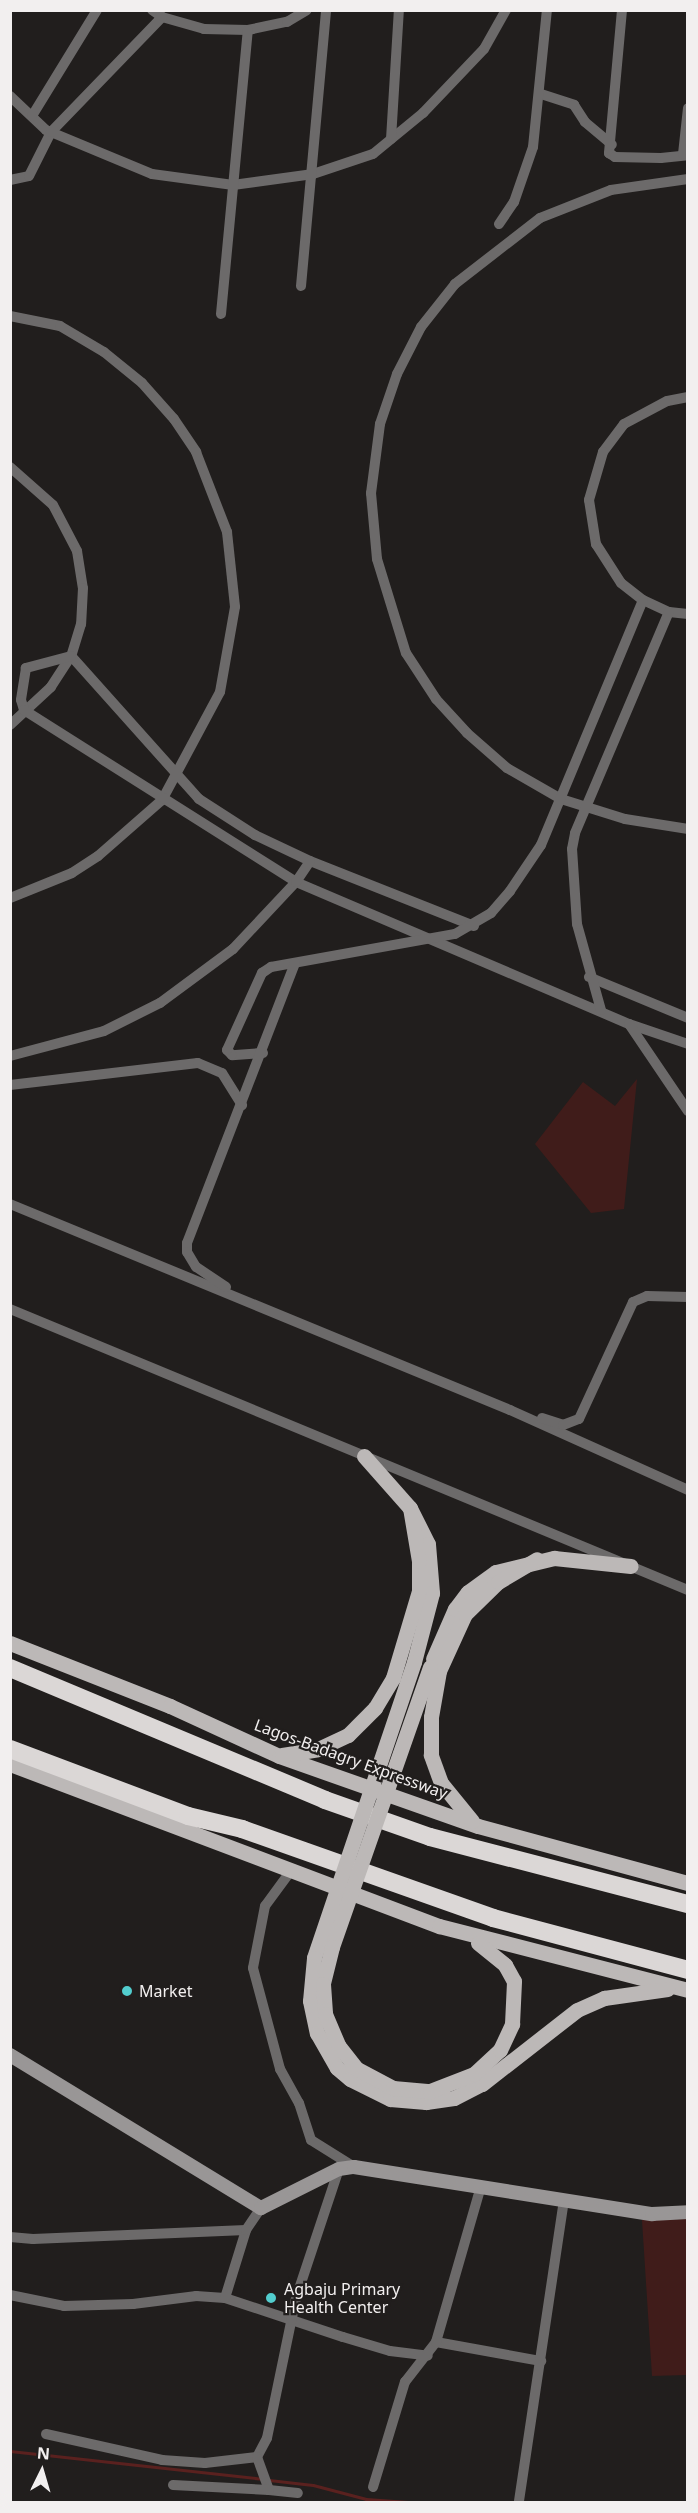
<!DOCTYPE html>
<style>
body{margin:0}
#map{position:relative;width:698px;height:2513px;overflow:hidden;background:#211e1d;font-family:"Noto Sans",sans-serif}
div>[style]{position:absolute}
.green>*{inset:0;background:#401c1a}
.stream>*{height:3px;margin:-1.5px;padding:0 1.5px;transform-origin:1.5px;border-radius:1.5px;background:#5a211f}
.minor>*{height:10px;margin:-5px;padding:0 5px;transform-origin:5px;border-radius:5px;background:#6c6a6a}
.secondary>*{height:14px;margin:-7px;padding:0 7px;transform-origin:7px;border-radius:7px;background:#999696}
.primary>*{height:15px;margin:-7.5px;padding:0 7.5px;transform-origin:7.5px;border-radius:7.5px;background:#bcb8b7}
.motorway>*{height:18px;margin:-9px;padding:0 9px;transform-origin:9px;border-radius:9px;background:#dbd7d6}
.primary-bridge>*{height:15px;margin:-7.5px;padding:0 7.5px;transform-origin:7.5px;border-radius:7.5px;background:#bcb8b7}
.dots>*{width:16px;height:16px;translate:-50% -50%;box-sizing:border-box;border:3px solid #211e1d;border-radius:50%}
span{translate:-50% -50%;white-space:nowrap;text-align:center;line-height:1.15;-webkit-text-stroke:4.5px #211e1d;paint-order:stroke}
.street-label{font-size:16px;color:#f2efef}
.poi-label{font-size:16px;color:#f2efef}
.left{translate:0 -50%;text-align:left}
.frame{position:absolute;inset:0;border:12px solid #f2efef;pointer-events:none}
.north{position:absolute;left:12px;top:2441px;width:60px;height:60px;-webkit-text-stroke:4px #211e1d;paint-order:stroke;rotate:5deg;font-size:16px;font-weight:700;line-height:24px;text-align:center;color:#f2efef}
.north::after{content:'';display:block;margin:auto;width:21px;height:27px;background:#f2efef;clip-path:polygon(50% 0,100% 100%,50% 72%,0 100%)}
</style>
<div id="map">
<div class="green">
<i style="clip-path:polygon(637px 1079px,624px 1209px,591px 1213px,535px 1144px,583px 1082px,615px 1106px)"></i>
<i style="clip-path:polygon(687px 2219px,687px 2375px,652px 2376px,642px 2220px)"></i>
</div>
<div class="stream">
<i style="left:10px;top:2451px;width:254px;rotate:6.3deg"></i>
<i style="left:269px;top:2480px;width:44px;rotate:6.5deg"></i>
<i style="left:313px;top:2485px;width:55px;rotate:14.8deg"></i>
<i style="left:366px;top:2499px;width:42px;rotate:4.1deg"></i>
</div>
<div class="minor">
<i style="left:152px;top:10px;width:12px;rotate:35deg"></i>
<i style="left:162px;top:17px;width:44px;rotate:15.9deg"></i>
<i style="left:204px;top:29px;width:44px;rotate:1.3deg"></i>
<i style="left:248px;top:30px;width:40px;rotate:-12deg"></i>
<i style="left:287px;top:22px;width:23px;rotate:-31deg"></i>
<i style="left:622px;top:10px;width:144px;rotate:95.2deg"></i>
<i style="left:609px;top:153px;width:7px;rotate:34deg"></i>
<i style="left:615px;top:157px;width:46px;rotate:1.2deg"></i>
<i style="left:661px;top:158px;width:27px;rotate:-6deg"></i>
<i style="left:541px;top:94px;width:35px;rotate:18deg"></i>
<i style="left:574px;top:105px;width:20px;rotate:57deg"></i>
<i style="left:585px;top:122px;width:35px;rotate:40deg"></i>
<i style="left:10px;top:96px;width:50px;rotate:43.4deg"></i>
<i style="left:46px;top:130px;width:115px;rotate:22.5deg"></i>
<i style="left:152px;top:174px;width:82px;rotate:7.7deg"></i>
<i style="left:233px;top:185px;width:81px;rotate:-7.8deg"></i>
<i style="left:313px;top:174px;width:63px;rotate:-18.4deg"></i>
<i style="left:373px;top:154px;width:65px;rotate:-39.4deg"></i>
<i style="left:423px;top:113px;width:88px;rotate:-46.4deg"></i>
<i style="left:484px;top:49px;width:45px;rotate:-60.6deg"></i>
<i style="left:32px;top:116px;width:124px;rotate:-58.5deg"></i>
<i style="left:391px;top:139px;width:129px;rotate:-86.5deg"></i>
<i style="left:683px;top:154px;width:46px;rotate:-83.8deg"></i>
<i style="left:688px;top:179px;width:78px;rotate:171.9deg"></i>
<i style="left:611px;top:190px;width:76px;rotate:158.5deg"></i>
<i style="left:540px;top:218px;width:108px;rotate:142.2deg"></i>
<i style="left:455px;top:284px;width:55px;rotate:128.3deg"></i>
<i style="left:421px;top:327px;width:53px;rotate:117.1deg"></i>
<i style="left:397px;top:374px;width:53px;rotate:108.8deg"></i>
<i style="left:380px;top:424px;width:70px;rotate:97.4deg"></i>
<i style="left:371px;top:493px;width:66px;rotate:84.8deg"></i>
<i style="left:377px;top:559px;width:98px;rotate:72.9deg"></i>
<i style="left:406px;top:653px;width:55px;rotate:56.9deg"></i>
<i style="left:436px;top:699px;width:46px;rotate:47.6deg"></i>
<i style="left:467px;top:733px;width:53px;rotate:41.2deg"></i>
<i style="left:507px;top:768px;width:62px;rotate:29.9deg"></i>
<i style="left:561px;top:799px;width:67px;rotate:17.4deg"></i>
<i style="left:625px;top:819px;width:64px;rotate:9deg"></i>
<i style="left:10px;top:180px;width:19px;rotate:-12deg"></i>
<i style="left:29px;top:176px;width:49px;rotate:-63.4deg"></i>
<i style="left:51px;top:132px;width:160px;rotate:-46deg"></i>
<i style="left:499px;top:224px;width:27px;rotate:-56deg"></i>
<i style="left:514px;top:202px;width:58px;rotate:-70.9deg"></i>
<i style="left:533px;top:147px;width:138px;rotate:-84.2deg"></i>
<i style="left:301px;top:286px;width:277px;rotate:-84.8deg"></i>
<i style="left:221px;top:314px;width:285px;rotate:-84.6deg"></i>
<i style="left:10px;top:316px;width:51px;rotate:11.3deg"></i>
<i style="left:60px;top:326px;width:51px;rotate:30.6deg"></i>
<i style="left:104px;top:352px;width:49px;rotate:39.2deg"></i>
<i style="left:142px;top:383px;width:48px;rotate:48.4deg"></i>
<i style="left:174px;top:419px;width:40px;rotate:56deg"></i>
<i style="left:196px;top:452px;width:86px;rotate:68.8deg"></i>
<i style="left:227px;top:532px;width:75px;rotate:83.9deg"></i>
<i style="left:235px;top:607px;width:86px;rotate:100deg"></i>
<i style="left:220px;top:692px;width:123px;rotate:118.2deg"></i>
<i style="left:162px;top:800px;width:85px;rotate:138.8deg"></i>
<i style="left:98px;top:856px;width:31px;rotate:147deg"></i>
<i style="left:72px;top:873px;width:67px;rotate:158deg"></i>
<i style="left:688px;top:397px;width:21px;rotate:169deg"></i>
<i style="left:667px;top:401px;width:49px;rotate:151.9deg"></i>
<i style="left:624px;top:424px;width:35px;rotate:127deg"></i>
<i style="left:603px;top:452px;width:50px;rotate:106.3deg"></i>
<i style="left:589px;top:500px;width:45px;rotate:81deg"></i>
<i style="left:596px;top:544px;width:46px;rotate:57.3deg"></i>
<i style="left:621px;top:583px;width:28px;rotate:38deg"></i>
<i style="left:643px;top:600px;width:29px;rotate:25deg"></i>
<i style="left:669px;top:612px;width:19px;rotate:6deg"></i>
<i style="left:10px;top:467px;width:57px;rotate:41.5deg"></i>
<i style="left:53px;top:505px;width:52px;rotate:62.4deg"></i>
<i style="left:77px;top:551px;width:37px;rotate:81deg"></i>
<i style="left:83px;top:588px;width:36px;rotate:93deg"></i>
<i style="left:81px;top:624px;width:34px;rotate:107deg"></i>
<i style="left:71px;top:656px;width:37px;rotate:123deg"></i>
<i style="left:51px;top:687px;width:56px;rotate:137.2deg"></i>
<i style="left:474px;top:926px;width:176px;rotate:-158.4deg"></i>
<i style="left:310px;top:861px;width:61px;rotate:-154.7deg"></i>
<i style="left:255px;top:835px;width:67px;rotate:-147.3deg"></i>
<i style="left:199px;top:799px;width:192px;rotate:-131.8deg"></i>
<i style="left:71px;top:656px;width:47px;rotate:165.1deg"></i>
<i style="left:26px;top:668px;width:32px;rotate:99deg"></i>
<i style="left:21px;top:700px;width:10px;rotate:73deg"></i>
<i style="left:24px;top:710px;width:322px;rotate:32.3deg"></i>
<i style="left:296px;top:882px;width:362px;rotate:23.1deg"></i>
<i style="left:629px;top:1024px;width:62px;rotate:18.7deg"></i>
<i style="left:589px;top:977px;width:107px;rotate:22.5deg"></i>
<i style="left:601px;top:1010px;width:89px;rotate:-105.6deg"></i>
<i style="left:577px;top:924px;width:75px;rotate:-93.8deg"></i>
<i style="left:572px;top:849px;width:16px;rotate:-79deg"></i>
<i style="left:575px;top:833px;width:240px;rotate:-67deg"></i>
<i style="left:629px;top:1024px;width:105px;rotate:55.9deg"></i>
<i style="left:263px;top:1053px;width:31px;rotate:176deg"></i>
<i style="left:232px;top:1055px;width:7px;rotate:-135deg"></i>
<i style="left:227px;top:1050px;width:85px;rotate:-65.6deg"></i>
<i style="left:262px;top:973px;width:11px;rotate:-34deg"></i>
<i style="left:271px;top:967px;width:187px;rotate:-10.2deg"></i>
<i style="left:455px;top:934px;width:42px;rotate:-30.3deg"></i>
<i style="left:491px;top:913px;width:29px;rotate:-49deg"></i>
<i style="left:510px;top:891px;width:55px;rotate:-56deg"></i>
<i style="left:541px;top:845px;width:265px;rotate:-67.4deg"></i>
<i style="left:10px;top:1056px;width:97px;rotate:-14.9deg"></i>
<i style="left:104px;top:1031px;width:63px;rotate:-26.6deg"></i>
<i style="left:160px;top:1003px;width:91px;rotate:-36.5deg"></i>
<i style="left:233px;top:949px;width:92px;rotate:-46.8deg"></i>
<i style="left:296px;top:882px;width:25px;rotate:-56deg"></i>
<i style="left:10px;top:1085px;width:189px;rotate:-6.7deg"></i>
<i style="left:198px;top:1063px;width:26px;rotate:23deg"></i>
<i style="left:222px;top:1073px;width:38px;rotate:58deg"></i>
<i style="left:10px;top:1204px;width:541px;rotate:22.39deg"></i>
<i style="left:510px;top:1410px;width:195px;rotate:24.2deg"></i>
<i style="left:226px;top:1287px;width:36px;rotate:-146deg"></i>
<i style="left:196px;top:1267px;width:17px;rotate:-121deg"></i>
<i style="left:187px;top:1252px;width:9px;rotate:-90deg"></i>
<i style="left:187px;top:1243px;width:300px;rotate:-68.9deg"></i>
<i style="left:10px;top:1309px;width:734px;rotate:22.51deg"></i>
<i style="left:542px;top:1418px;width:22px;rotate:18deg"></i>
<i style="left:563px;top:1425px;width:17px;rotate:-21deg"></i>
<i style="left:579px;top:1419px;width:129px;rotate:-65.2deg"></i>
<i style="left:633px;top:1302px;width:15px;rotate:-23deg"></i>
<i style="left:647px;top:1296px;width:41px;rotate:1.4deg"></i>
<i style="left:290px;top:1872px;width:42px;rotate:126.3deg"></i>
<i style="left:265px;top:1906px;width:63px;rotate:101deg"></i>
<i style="left:253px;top:1968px;width:105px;rotate:75deg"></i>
<i style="left:280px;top:2069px;width:39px;rotate:61deg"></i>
<i style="left:299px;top:2103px;width:39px;rotate:72deg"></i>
<i style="left:311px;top:2140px;width:51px;rotate:32.1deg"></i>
<i style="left:10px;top:2237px;width:23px;rotate:5deg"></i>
<i style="left:33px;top:2239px;width:213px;rotate:-2.4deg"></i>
<i style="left:10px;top:2295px;width:55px;rotate:11.5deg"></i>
<i style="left:64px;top:2306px;width:69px;rotate:-1.7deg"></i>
<i style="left:133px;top:2304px;width:64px;rotate:-7.2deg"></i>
<i style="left:196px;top:2296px;width:29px;rotate:4deg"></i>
<i style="left:225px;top:2298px;width:124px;rotate:18.3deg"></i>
<i style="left:343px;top:2337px;width:49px;rotate:16.6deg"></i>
<i style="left:390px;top:2351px;width:38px;rotate:7deg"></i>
<i style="left:225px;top:2298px;width:71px;rotate:-72.8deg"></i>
<i style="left:246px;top:2230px;width:27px;rotate:-56deg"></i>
<i style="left:436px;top:2342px;width:107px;rotate:10.3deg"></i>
<i style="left:46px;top:2434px;width:119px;rotate:12.6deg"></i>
<i style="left:162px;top:2460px;width:43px;rotate:4deg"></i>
<i style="left:205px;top:2463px;width:52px;rotate:-6.6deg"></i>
<i style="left:257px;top:2457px;width:21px;rotate:-62deg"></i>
<i style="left:267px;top:2438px;width:143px;rotate:-78.3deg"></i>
<i style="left:296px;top:2298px;width:136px;rotate:-71.6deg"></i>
<i style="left:257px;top:2457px;width:35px;rotate:70deg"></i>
<i style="left:269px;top:2490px;width:29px;rotate:6deg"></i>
<i style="left:173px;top:2485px;width:96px;rotate:3deg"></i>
<i style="left:373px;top:2487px;width:110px;rotate:-73.1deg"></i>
<i style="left:405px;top:2382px;width:51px;rotate:-52.2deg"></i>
<i style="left:436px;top:2342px;width:162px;rotate:-73.9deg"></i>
<i style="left:519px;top:2501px;width:303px;rotate:-81.5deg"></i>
</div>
<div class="secondary">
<i style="left:10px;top:2055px;width:294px;rotate:31.4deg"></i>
<i style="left:261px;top:2208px;width:87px;rotate:-26.6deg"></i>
<i style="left:339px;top:2169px;width:15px;rotate:-8deg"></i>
<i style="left:354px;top:2167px;width:302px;rotate:9deg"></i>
<i style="left:652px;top:2214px;width:36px;rotate:-3deg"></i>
</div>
<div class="primary">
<i style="left:364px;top:1456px;width:69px;rotate:48.5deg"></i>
<i style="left:410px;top:1508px;width:40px;rotate:63.4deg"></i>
<i style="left:428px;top:1544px;width:49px;rotate:85.3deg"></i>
<i style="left:432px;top:1593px;width:71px;rotate:104.6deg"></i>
<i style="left:10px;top:1643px;width:172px;rotate:21.5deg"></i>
<i style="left:170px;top:1706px;width:120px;rotate:24.6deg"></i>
<i style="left:279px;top:1756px;width:211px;rotate:19.4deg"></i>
<i style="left:478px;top:1826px;width:218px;rotate:15.2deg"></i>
<i style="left:433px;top:1659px;width:55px;rotate:-66.3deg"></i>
<i style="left:455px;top:1609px;width:21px;rotate:-53deg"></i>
<i style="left:468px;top:1592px;width:34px;rotate:-36deg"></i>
<i style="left:496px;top:1572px;width:60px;rotate:-13.6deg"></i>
<i style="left:554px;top:1558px;width:77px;rotate:5.9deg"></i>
<i style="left:282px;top:1755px;width:36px;rotate:-9deg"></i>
<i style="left:318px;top:1749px;width:33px;rotate:-25deg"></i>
<i style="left:348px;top:1735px;width:38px;rotate:-45deg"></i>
<i style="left:375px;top:1708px;width:35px;rotate:-59deg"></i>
<i style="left:393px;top:1678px;width:91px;rotate:-73.4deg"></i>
<i style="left:419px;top:1591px;width:30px;rotate:-90deg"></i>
<i style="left:419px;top:1561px;width:54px;rotate:-99.6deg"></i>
<i style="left:10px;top:1764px;width:459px;rotate:20.7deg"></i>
<i style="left:439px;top:1926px;width:257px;rotate:14.4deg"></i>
<i style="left:472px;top:1821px;width:49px;rotate:-129.2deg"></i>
<i style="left:441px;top:1783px;width:30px;rotate:-110deg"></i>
<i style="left:431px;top:1755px;width:38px;rotate:-90deg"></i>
<i style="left:431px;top:1717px;width:47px;rotate:-80.1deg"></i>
<i style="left:439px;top:1671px;width:63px;rotate:-65.5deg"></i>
<i style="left:465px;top:1614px;width:46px;rotate:-44.1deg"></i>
<i style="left:498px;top:1582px;width:45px;rotate:-30.5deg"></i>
<i style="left:478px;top:1943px;width:35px;rotate:39deg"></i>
<i style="left:505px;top:1965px;width:18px;rotate:61deg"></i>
<i style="left:577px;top:2010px;width:30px;rotate:-24deg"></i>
<i style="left:604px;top:1998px;width:64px;rotate:-8.1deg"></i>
</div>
<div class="motorway">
<i style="left:10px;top:1668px;width:342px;rotate:22.7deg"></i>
<i style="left:325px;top:1800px;width:111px;rotate:19.4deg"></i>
<i style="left:430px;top:1837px;width:267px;rotate:14.6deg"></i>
<i style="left:10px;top:1749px;width:190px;rotate:20.6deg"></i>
<i style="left:188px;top:1816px;width:56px;rotate:13.5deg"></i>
<i style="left:242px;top:1829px;width:266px;rotate:19.5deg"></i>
<i style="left:493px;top:1918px;width:202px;rotate:14.9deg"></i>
</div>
<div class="primary-bridge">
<i style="left:414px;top:1662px;width:312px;rotate:108.7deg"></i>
<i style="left:314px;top:1958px;width:43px;rotate:95.3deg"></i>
<i style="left:310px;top:2001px;width:33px;rotate:78deg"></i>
<i style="left:317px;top:2033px;width:40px;rotate:60.3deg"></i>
<i style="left:337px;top:2068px;width:17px;rotate:40deg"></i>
<i style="left:350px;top:2079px;width:45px;rotate:26.6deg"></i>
<i style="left:390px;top:2099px;width:36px;rotate:5deg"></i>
<i style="left:426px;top:2102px;width:28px;rotate:-8deg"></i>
<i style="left:454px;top:2098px;width:31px;rotate:-27deg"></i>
<i style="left:482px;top:2084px;width:120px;rotate:-37.9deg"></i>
<i style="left:430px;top:1667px;width:297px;rotate:109.3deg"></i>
<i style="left:332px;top:1947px;width:38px;rotate:104deg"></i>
<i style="left:323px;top:1984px;width:30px;rotate:86deg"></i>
<i style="left:325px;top:2014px;width:34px;rotate:67deg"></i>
<i style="left:338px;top:2045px;width:31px;rotate:52deg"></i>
<i style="left:357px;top:2069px;width:41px;rotate:27.8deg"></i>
<i style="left:393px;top:2088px;width:37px;rotate:5deg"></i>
<i style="left:430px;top:2091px;width:47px;rotate:-21.1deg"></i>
<i style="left:474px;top:2074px;width:35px;rotate:-43deg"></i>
<i style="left:500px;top:2050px;width:29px;rotate:-65deg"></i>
<i style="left:512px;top:2024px;width:43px;rotate:-87.3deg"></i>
</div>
<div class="dots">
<i style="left:127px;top:1991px;background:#52cdce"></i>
<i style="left:271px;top:2298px;background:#52cdce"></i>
</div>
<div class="street-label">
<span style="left:351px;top:1759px;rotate:20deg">Lagos-Badagry Expressway</span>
</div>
<div class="poi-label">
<span class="left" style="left:139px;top:1991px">Market</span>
<span class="left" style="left:284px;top:2298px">Agbaju Primary<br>Health Center</span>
</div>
<div class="frame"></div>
<div class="north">N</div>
</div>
